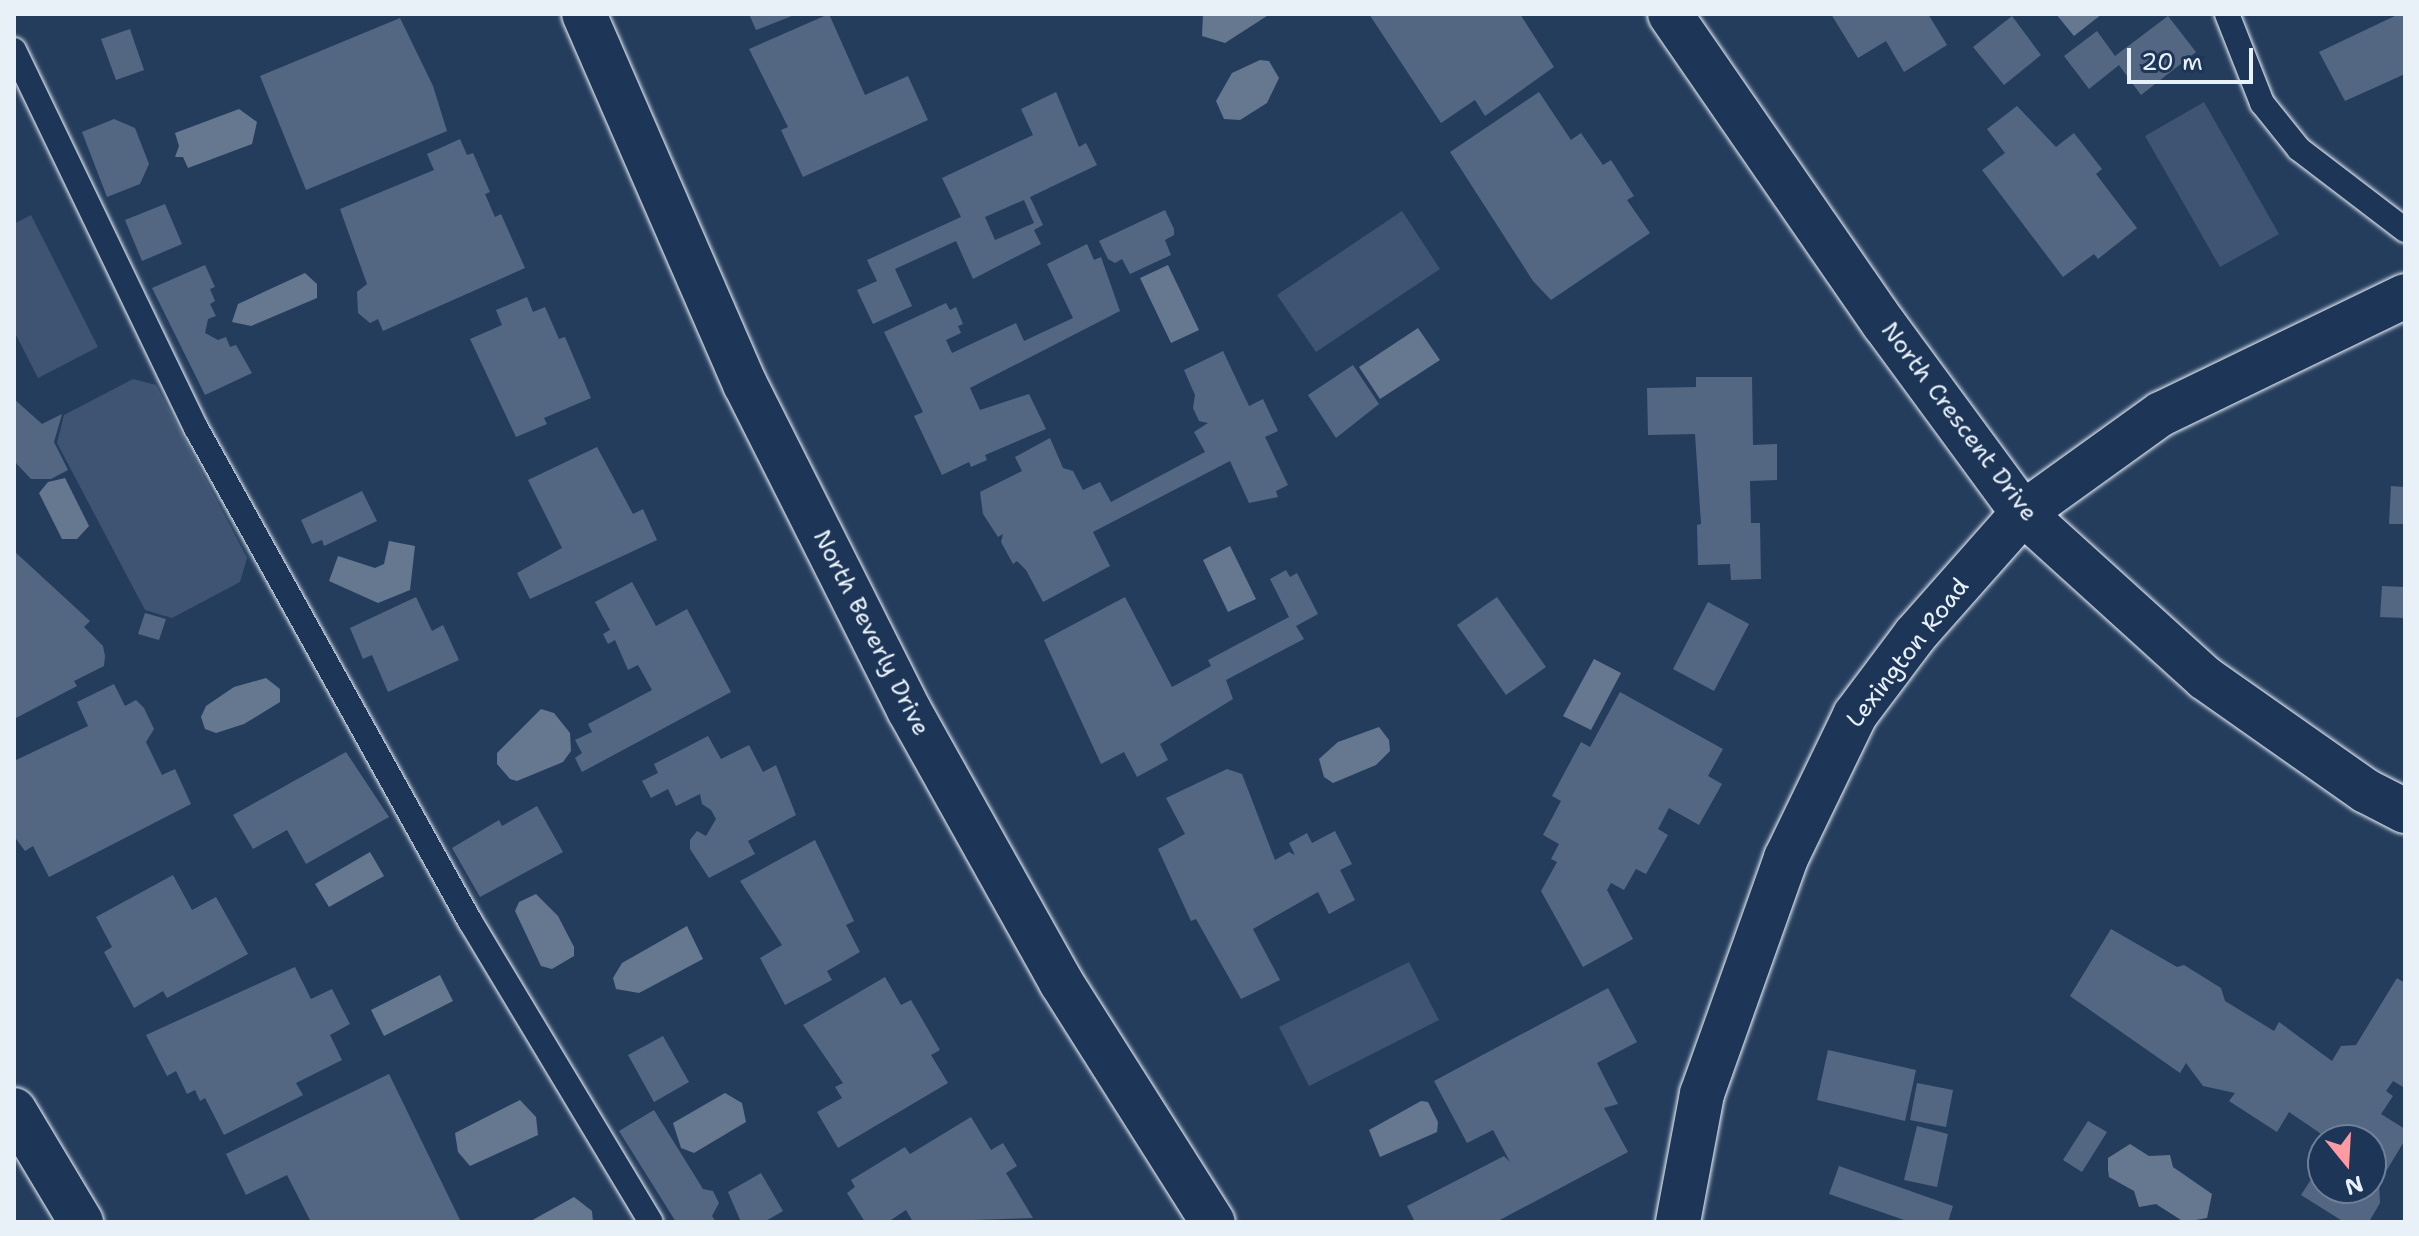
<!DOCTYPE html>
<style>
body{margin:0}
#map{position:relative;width:2419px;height:1236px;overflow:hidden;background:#253d5d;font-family:"Shantell Sans",sans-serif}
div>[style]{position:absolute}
.green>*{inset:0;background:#3e5472}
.water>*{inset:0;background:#657890}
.building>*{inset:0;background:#536782}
.roads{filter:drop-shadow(0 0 2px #e8f1f8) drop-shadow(0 0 2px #e8f1f8)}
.service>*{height:24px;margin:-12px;padding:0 12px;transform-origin:12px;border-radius:12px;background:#1d3557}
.minor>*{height:44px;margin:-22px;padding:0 22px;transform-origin:22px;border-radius:22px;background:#1d3557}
.tertiary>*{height:44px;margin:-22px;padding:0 22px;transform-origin:22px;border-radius:22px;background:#1d3557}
span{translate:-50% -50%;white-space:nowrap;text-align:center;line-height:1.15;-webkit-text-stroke:6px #1d3557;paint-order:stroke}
.street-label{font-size:24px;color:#e8f1f8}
.frame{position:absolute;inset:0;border:16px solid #e8f1f8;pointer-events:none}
.north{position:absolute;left:2307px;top:1124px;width:80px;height:80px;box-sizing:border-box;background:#1d3557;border:2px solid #6e8097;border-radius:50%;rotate:162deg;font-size:22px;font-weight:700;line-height:32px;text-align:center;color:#e8f1f8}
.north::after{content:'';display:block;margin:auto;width:28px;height:36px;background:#ff9aa2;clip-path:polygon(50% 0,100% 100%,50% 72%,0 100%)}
.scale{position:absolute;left:2127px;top:48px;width:126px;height:36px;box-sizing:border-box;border:4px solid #e8f1f8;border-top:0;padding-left:10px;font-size:24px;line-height:28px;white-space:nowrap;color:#e8f1f8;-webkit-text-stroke:6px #1d3557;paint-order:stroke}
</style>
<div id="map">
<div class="green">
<i style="clip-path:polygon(2204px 102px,2279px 234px,2220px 267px,2145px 136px)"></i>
<i style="clip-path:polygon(1402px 211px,1440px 269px,1316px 352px,1277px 295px)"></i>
<i style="clip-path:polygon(31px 215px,98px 347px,38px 378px,14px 331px,14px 224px)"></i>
<i style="clip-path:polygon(133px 379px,156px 385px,247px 558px,240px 582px,172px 618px,145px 610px,57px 443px,64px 415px)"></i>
<i style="clip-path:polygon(1409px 962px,1439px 1020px,1309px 1086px,1279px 1027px)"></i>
</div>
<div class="water">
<i style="clip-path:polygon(1203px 14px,1270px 14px,1225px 43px,1202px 36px)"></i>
<i style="clip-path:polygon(2056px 14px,2102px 14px,2074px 36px)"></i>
<i style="clip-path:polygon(1260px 60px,1269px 61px,1279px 78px,1267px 103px,1240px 120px,1224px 119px,1216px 101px,1232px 73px)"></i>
<i style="clip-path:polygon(239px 109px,257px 122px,252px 144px,188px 168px,183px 157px,175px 157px,179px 146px,175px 133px)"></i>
<i style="clip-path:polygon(1168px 265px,1199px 330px,1171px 343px,1140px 278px)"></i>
<i style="clip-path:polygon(305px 273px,317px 284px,317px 298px,251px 326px,232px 322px,238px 304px)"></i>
<i style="clip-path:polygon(1418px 328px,1440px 360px,1380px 399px,1359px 367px)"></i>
<i style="clip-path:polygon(65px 478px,89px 526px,77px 539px,62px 539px,39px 493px,48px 482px)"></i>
<i style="clip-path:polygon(389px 541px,415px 546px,410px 590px,378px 603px,329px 581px,338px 556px,375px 568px,384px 564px)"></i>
<i style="clip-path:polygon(1230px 546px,1256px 599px,1228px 612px,1203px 560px)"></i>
<i style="clip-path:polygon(1594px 659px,1621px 673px,1591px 730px,1563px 716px)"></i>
<i style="clip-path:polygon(266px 678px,280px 689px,280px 702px,244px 724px,216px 733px,205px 729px,201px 717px,206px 706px,234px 687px)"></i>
<i style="clip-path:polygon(541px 709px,554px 713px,570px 733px,571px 751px,563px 762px,517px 781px,510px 779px,497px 764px,497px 753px)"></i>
<i style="clip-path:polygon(1379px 727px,1389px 740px,1390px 751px,1376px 765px,1333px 783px,1324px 777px,1319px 759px,1338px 742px)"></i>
<i style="clip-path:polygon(370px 852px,384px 876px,329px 907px,315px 884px)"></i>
<i style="clip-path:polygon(536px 894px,558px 916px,574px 947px,574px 956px,552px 969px,541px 966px,515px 911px,519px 902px)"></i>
<i style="clip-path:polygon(687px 926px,703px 959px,639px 993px,616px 989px,613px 978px,622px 963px)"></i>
<i style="clip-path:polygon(440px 975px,453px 1001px,384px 1036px,371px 1010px)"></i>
<i style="clip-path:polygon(725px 1093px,742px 1103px,746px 1122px,694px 1153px,681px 1148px,673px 1123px)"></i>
<i style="clip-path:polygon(520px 1100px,536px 1117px,538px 1135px,470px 1166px,458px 1152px,455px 1133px)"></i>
<i style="clip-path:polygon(1421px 1101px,1428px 1102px,1438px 1122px,1437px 1132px,1380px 1157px,1369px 1130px)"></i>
<i style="clip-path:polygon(2130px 1144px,2149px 1156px,2170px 1155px,2173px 1167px,2212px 1194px,2207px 1218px,2184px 1222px,2156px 1204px,2139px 1207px,2134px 1191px,2109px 1177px,2108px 1170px,2108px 1158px)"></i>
<i style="clip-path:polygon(574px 1197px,592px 1211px,593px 1222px,529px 1222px)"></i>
</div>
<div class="building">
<i style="clip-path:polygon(749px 14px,797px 14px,756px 30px)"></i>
<i style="clip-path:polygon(829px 14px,865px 95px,908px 76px,928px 120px,803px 177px,781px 130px,788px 127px,749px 49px)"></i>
<i style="clip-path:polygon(1369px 14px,1520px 14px,1554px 67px,1485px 116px,1475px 100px,1441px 123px)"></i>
<i style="clip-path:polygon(1831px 14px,1928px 14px,1947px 45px,1904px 72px,1886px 41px,1858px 58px)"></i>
<i style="clip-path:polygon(2399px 14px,2405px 14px,2405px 74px,2345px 101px,2319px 52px)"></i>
<i style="clip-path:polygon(2012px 16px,2041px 55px,2004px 85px,1973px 47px)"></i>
<i style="clip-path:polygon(2168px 16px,2196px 52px,2141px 95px,2119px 65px,2089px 89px,2064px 56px,2097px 31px,2115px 56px)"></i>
<i style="clip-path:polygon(400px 18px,433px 86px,447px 131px,306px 190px,260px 76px)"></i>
<i style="clip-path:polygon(130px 29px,144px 70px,116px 80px,101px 39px)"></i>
<i style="clip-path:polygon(evenodd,1056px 92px,1079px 147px,1086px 143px,1097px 165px,1030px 197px,1043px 225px,1034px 230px,1041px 244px,973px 279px,956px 241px,895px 269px,912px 306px,873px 324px,857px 290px,877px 281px,867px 260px,961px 217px,942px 178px,1033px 135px,1021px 109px,1056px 92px,1024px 200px,1034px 223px,995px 240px,985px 217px,1024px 200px)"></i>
<i style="clip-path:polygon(1539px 92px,1571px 140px,1581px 133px,1603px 165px,1611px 160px,1634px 196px,1627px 200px,1650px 233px,1551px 300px,1533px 281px,1450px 152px)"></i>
<i style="clip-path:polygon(2017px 106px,2056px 147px,2074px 133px,2102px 169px,2096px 174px,2137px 228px,2098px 259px,2094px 254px,2063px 277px,1982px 170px,2005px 153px,1987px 129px)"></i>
<i style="clip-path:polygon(114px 119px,135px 128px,149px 164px,140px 184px,107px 197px,82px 132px)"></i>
<i style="clip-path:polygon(460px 139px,467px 155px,473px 153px,490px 192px,485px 194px,495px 217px,501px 214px,525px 268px,383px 331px,378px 319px,370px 323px,358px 313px,357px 292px,367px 284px,340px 209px,434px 170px,427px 154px)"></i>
<i style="clip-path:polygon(165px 204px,182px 244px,142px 261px,125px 220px)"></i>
<i style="clip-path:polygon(1165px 210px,1174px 229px,1174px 235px,1165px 240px,1171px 255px,1130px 274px,1122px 259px,1115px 263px,1108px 259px,1099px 241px)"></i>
<i style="clip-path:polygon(1087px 244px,1094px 260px,1101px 257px,1120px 311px,970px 388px,980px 410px,1029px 394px,1046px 429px,985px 455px,987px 460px,971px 467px,969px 462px,942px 475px,914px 416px,923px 412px,884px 332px,946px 303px,950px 310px,956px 307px,963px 324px,958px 326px,961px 333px,946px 340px,952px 353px,1016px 323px,1024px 341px,1073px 318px,1047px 264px)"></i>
<i style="clip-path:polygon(205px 265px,215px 287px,210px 289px,215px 301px,210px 304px,216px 316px,208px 319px,205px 333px,218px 340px,226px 337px,230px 347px,236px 345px,252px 373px,205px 395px,152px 288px)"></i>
<i style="clip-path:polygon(527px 297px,533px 312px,545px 307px,559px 339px,565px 337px,591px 398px,544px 418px,547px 424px,516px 437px,470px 339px,502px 325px,496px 310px)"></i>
<i style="clip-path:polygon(1223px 351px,1249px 406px,1263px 399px,1278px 431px,1265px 437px,1288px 485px,1276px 491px,1278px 497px,1249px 503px,1230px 461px,1093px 532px,1110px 566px,1043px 602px,1026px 570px,1017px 561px,1013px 564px,1001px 542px,1003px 534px,998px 537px,983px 514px,980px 492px,1022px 471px,1015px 457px,1050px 438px,1063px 468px,1073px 471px,1083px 490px,1100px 482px,1111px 502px,1205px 452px,1194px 432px,1208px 423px,1199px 421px,1193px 408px,1195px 395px,1184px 370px)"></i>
<i style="clip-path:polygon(1353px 365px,1379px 404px,1336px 438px,1308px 395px)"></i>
<i style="clip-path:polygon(1696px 377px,1752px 377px,1753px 445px,1777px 444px,1777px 480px,1750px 481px,1751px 523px,1760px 523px,1761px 579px,1731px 580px,1730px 564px,1698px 565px,1697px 525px,1701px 524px,1695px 434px,1648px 435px,1647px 388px,1696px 387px)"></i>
<i style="clip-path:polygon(14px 399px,42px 424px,62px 414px,54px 442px,68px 470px,51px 479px,31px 479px,14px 461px)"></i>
<i style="clip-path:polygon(597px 447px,633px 514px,643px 509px,657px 540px,530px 599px,517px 573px,562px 548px,528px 480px)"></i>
<i style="clip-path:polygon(2391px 486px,2405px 487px,2405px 524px,2389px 524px)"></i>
<i style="clip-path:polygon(362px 491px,377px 521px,324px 546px,322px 540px,312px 544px,301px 520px)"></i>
<i style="clip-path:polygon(14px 551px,90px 621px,84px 627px,103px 646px,105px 656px,104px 666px,74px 681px,77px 686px,14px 719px)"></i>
<i style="clip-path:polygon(1286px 570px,1290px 577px,1297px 573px,1318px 614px,1296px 626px,1304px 639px,1226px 680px,1233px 699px,1160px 744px,1168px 760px,1137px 777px,1124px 752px,1101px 764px,1044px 640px,1125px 597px,1172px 687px,1211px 666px,1208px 660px,1289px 617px,1270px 579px)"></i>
<i style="clip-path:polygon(632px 582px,656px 626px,687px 609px,731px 692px,582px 772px,575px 758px,582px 753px,575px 740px,592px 732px,588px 724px,652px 690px,638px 665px,628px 670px,615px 640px,608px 644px,603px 634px,610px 630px,595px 602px)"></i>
<i style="clip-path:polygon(2382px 586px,2405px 587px,2405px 618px,2380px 617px)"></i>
<i style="clip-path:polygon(416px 597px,432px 631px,443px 625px,459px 660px,388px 692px,372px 655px,363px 659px,350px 628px)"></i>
<i style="clip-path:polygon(1497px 597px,1546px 667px,1506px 695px,1457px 625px)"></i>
<i style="clip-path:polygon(1708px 602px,1749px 624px,1714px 691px,1673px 669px)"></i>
<i style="clip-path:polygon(145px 613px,166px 619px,159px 640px,138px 634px)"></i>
<i style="clip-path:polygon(114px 684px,125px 706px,136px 700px,144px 708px,154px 729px,146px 742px,162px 775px,175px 769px,191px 804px,49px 877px,33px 846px,25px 851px,14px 836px,14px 761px,88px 726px,77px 702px)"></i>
<i style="clip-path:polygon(1620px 692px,1723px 749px,1708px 776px,1722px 784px,1699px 825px,1669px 808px,1658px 829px,1668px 835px,1646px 874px,1636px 869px,1624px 890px,1611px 883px,1607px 890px,1633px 939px,1583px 967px,1541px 891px,1557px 862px,1551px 859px,1559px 844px,1543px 835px,1561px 801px,1552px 796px,1581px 742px,1590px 747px)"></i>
<i style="clip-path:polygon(708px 736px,721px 759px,749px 745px,763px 772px,776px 765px,796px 815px,748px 841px,755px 854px,709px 878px,690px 849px,690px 840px,697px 831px,706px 836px,716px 819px,711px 810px,702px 804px,700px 794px,676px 806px,668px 789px,651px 798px,642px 781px,658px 773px,654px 764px)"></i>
<i style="clip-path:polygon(346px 752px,389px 817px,306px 864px,287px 830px,253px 849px,233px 815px)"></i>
<i style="clip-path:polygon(1227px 769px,1242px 774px,1275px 860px,1289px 852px,1295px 855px,1289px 843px,1307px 833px,1312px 843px,1335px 831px,1352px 864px,1340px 870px,1355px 900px,1329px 914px,1318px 892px,1253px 929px,1280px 980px,1241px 999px,1196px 919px,1191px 921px,1158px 849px,1185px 834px,1166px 798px)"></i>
<i style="clip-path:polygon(537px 806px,563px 852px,480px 897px,452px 848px,499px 820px,502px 826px)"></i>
<i style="clip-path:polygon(815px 840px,854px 921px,846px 925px,860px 952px,827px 971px,832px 980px,785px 1005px,760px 958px,782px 945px,740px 881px)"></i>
<i style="clip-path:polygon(173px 875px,192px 910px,216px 897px,248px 954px,167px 998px,163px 991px,134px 1008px,104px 952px,112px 947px,96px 917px)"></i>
<i style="clip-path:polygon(2111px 929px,2177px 967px,2184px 965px,2221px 988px,2225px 1001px,2274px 1031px,2279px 1022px,2332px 1061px,2341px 1046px,2356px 1045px,2397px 978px,2405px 983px,2405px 1088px,2393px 1081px,2386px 1091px,2393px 1096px,2381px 1114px,2405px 1129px,2405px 1140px,2379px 1183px,2380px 1203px,2370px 1220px,2344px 1222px,2301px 1195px,2323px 1161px,2323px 1188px,2371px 1188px,2371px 1140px,2330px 1140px,2289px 1112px,2277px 1132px,2229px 1101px,2235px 1093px,2203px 1086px,2186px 1063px,2180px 1073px,2070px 996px)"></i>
<i style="clip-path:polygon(295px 967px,311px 999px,332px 989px,350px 1024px,330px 1035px,342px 1060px,296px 1083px,303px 1095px,224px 1135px,205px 1098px,200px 1101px,195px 1090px,187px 1094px,176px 1071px,167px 1076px,146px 1035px)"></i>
<i style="clip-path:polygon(885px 977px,901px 1005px,911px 1000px,940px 1050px,931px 1055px,948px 1083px,838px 1148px,817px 1112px,842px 1098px,835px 1087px,843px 1083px,803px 1025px)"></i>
<i style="clip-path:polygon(1608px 988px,1637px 1042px,1597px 1063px,1618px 1104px,1604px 1108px,1628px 1152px,1496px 1222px,1415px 1222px,1407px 1206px,1504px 1156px,1510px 1162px,1493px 1130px,1467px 1143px,1434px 1081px)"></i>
<i style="clip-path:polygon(663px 1036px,689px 1082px,654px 1102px,628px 1055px)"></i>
<i style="clip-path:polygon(1828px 1050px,1916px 1070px,1905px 1121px,1817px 1100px)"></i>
<i style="clip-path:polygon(389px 1074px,461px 1222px,311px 1222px,287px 1175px,246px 1195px,226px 1154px)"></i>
<i style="clip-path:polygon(1917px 1083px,1953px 1090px,1946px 1127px,1910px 1120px)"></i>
<i style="clip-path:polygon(654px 1110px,703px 1189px,713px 1191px,719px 1203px,712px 1216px,716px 1222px,676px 1222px,619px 1131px)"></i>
<i style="clip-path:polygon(971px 1117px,991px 1150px,1003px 1143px,1017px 1166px,1006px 1173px,1033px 1218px,913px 1222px,906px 1210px,888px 1222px,865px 1222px,847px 1193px,855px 1187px,851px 1180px,905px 1147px,910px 1154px)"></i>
<i style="clip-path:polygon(2088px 1121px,2107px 1132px,2082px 1172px,2063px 1160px)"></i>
<i style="clip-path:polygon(1917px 1126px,1948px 1134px,1937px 1187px,1904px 1180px)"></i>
<i style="clip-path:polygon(1839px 1166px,1953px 1206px,1948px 1222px,1910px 1222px,1829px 1194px)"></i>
<i style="clip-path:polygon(761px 1173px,783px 1211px,764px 1222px,741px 1222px,728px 1192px)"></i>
</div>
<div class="roads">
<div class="service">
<i style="left:2227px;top:14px;width:96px;rotate:68.5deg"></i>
<i style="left:2262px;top:103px;width:59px;rotate:51.2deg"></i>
<i style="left:2299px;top:149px;width:133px;rotate:37.4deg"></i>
<i style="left:14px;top:50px;width:420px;rotate:64.3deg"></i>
<i style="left:196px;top:428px;width:564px;rotate:60.94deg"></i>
<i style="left:470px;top:921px;width:351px;rotate:59deg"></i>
</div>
<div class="minor">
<i style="left:1670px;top:14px;width:377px;rotate:55.4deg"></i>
<i style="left:1884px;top:324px;width:235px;rotate:53.7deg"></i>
<i style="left:2023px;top:513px;width:246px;rotate:42.2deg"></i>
<i style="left:2205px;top:678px;width:197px;rotate:35.1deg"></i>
<i style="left:2366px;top:791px;width:44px;rotate:27.1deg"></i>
<i style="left:1678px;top:1222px;width:130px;rotate:-79.4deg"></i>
<i style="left:1702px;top:1094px;width:251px;rotate:-70.4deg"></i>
<i style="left:1786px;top:858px;width:159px;rotate:-64.2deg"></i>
<i style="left:1855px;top:715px;width:100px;rotate:-53.1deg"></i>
<i style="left:1915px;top:635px;width:163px;rotate:-48.5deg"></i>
<i style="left:2023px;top:513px;width:170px;rotate:-35.7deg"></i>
<i style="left:2161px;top:414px;width:271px;rotate:-25.8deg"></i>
</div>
<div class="tertiary">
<i style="left:584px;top:14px;width:404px;rotate:66.5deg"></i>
<i style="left:745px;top:384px;width:365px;rotate:63.3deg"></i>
<i style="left:909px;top:710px;width:312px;rotate:60.8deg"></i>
<i style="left:1061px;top:982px;width:284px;rotate:57.7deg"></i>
<i style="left:14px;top:1110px;width:131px;rotate:59.1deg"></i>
</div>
</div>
<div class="street-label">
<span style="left:1959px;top:422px;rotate:53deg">North Crescent Drive</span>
<span style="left:871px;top:633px;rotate:63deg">North Beverly Drive</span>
<span style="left:1908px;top:653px;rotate:-52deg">Lexington Road</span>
</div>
<div class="frame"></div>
<div class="north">N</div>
<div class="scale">20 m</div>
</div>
